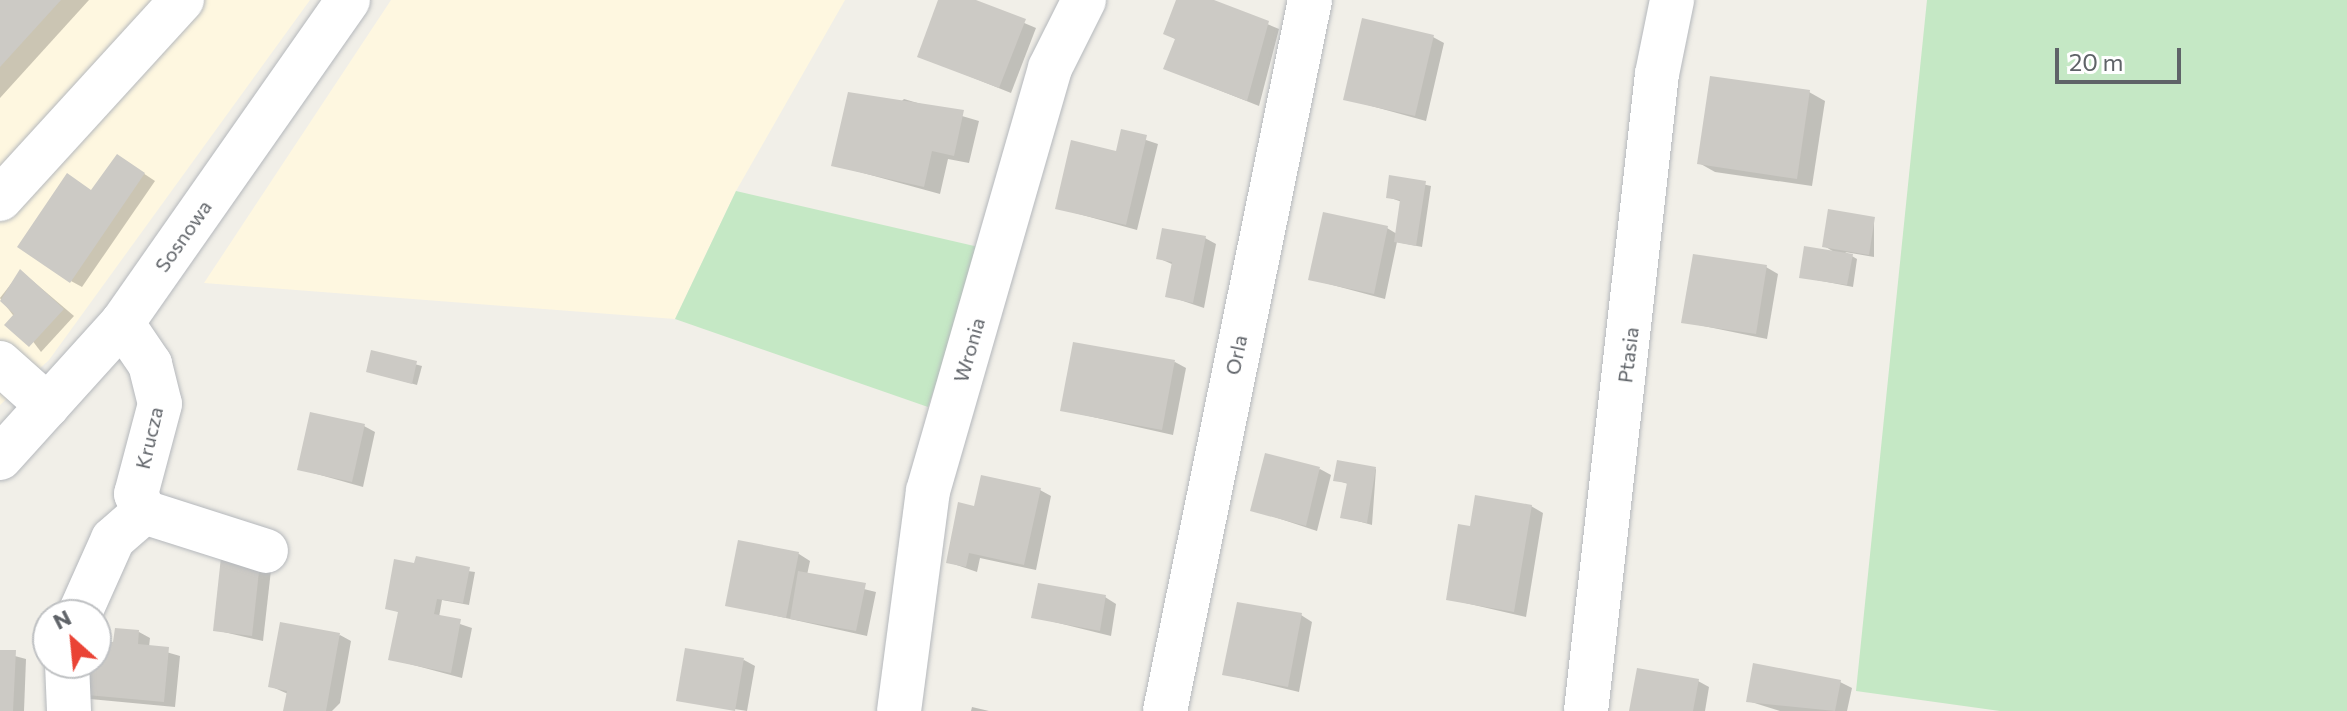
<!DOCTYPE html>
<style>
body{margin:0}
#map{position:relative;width:2347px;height:711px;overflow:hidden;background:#f1efe8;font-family:Commissioner,sans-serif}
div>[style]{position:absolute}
.commercial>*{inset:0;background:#fef7e0}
.green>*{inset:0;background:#c5e8c5}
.shadow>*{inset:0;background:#0003}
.building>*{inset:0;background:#cccac5}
.roads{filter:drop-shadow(0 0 2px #b5b8bc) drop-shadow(0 0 2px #b5b8bc)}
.minor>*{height:44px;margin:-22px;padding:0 22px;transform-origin:22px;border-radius:22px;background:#fff}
span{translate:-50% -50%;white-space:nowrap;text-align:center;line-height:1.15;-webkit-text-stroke:8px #fff;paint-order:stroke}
.street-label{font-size:20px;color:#5f6368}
.north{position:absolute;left:32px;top:599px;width:80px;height:80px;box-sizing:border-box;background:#fff;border:2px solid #bfc1c3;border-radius:50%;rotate:333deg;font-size:22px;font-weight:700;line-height:32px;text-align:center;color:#5f6368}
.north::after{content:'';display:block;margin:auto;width:28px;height:36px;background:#ea4335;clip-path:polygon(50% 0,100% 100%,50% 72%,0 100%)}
.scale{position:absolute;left:2055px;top:48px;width:126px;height:36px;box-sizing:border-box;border:4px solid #5f6368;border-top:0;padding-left:10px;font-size:24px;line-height:28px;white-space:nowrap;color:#5f6368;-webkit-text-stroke:6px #fff;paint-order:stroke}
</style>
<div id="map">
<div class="commercial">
<i style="clip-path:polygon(0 0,310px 0,49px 360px,0 405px)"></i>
<i style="clip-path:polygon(391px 0,845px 0,736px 191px,675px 319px,204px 283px)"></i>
</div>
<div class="green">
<i style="clip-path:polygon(1927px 0,2347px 0,2347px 711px,2000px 711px,1856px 691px)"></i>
<i style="clip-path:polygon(736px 191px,983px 248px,928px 407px,675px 319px)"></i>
</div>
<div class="shadow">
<i style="clip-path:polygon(0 0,89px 0,0 98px)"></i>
<i style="clip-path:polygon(940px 0,970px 0,1036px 28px,1011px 93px,919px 56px)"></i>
<i style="clip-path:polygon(1178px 0,1209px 0,1279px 29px,1259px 106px,1166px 69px,1177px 40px,1165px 33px)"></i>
<i style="clip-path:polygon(1433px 37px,1444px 43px,1426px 121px,1346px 99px)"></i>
<i style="clip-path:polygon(1809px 92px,1825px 101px,1812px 186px,1715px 172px,1699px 163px)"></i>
<i style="clip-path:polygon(904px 99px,979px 121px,969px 163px,948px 159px,940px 194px,834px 165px)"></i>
<i style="clip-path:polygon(1122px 132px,1158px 144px,1137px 230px,1057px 208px,1117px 153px)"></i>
<i style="clip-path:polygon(128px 163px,155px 181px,82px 287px,71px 281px,92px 192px)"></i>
<i style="clip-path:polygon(1391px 177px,1431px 186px,1422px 247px,1397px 242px,1385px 299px,1310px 279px,1387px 228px,1397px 234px,1402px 202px,1388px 197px)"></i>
<i style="clip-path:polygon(1874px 219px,1874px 257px,1845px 252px,1857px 259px,1853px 287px,1801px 277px,1836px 253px,1824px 246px)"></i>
<i style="clip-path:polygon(1205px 238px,1216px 244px,1204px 308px,1168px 296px,1174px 265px,1158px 258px)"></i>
<i style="clip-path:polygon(1766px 267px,1778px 274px,1767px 339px,1684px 322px)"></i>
<i style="clip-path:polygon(21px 271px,74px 316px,41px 352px,0 298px)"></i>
<i style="clip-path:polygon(372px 353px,422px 366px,417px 385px,368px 371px)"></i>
<i style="clip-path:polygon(1175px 362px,1186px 368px,1173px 435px,1062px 410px)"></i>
<i style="clip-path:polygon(364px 426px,375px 432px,363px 487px,299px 469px)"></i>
<i style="clip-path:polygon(1320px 469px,1331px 475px,1317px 531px,1253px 510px)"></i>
<i style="clip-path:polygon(1376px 469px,1372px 525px,1343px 517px,1348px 484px,1336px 480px)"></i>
<i style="clip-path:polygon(1040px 490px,1051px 496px,1036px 570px,980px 558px,977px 572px,948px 562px,976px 508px)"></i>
<i style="clip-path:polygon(1531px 506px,1543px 513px,1526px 617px,1448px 599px,1471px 528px)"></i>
<i style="clip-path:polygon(739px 542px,799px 554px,810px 561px,807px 575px,876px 592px,867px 636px,727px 605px)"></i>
<i style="clip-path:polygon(223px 560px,271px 570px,263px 641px,215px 630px)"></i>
<i style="clip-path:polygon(396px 561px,475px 572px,469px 605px,442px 600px,439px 617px,472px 628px,462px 678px,391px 659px,399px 612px,387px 608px)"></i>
<i style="clip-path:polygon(1105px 597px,1116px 604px,1111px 636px,1034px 617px)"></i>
<i style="clip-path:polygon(1301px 615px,1312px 622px,1299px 692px,1224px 674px)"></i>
<i style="clip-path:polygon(139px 632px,150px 638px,149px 647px,180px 656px,175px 707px,90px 699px,96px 642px,115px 644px)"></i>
<i style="clip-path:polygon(340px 635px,351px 641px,340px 703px,332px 711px,285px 711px,288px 694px,270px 686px)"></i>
<i style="clip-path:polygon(0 652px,26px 659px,24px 711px,0 711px)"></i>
<i style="clip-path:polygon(744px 660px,755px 666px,747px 711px,678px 700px)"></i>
<i style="clip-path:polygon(1698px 681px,1709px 687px,1705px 711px,1631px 711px)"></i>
<i style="clip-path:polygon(1840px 682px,1852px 688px,1847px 711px,1780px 711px,1748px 701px)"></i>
<i style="clip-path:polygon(972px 707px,989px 711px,971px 711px)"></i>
</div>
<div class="building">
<i style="clip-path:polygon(0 0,61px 0,0 67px)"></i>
<i style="clip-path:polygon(938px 0,976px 0,1026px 19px,999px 88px,917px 57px)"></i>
<i style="clip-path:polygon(1176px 0,1214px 0,1269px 21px,1247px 101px,1163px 69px,1175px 39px,1163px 34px)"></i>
<i style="clip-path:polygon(1362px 18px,1434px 35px,1415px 116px,1343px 100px)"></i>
<i style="clip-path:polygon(1710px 76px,1810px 90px,1797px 179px,1697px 164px)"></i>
<i style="clip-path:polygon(848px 92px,964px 110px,954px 156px,932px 151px,924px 187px,831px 166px)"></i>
<i style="clip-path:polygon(1121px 129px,1147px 135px,1126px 225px,1055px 209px,1071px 140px,1116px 151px)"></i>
<i style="clip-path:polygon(117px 154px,145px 173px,70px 283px,17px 247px,67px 173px,91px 190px)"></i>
<i style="clip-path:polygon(1389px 175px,1426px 181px,1416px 246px,1394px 242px,1400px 200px,1386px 198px)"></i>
<i style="clip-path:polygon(1828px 209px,1875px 217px,1869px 255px,1822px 247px)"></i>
<i style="clip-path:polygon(1323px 212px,1388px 226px,1374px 294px,1308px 280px)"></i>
<i style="clip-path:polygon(1162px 228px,1206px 236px,1193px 303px,1165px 297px,1172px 262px,1156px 259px)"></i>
<i style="clip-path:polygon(1804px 246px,1853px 254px,1847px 285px,1799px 278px)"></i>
<i style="clip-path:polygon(1693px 254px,1767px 265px,1756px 334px,1681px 323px)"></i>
<i style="clip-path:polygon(20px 269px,64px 309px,29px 347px,4px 325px,14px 314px,0 301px)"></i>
<i style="clip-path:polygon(1073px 342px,1175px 360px,1162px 430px,1060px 411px)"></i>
<i style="clip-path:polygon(371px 350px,417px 361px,412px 384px,366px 372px)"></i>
<i style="clip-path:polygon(310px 412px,365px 424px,352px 482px,297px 470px)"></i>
<i style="clip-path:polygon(1265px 453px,1320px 467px,1306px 526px,1250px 511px)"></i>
<i style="clip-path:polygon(1337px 460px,1376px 467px,1367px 523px,1340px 518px,1347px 483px,1333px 481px)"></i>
<i style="clip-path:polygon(981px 475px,1041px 488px,1024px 565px,969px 553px,966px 567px,946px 563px,958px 502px,974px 506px)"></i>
<i style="clip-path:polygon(1475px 495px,1532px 505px,1514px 612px,1446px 600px,1458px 524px,1470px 526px)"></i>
<i style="clip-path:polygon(738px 540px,799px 552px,786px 618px,725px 606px)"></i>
<i style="clip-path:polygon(416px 556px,470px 567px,463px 603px,437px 599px,434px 614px,461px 619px,451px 673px,388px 660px,398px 612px,385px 609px,394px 559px,414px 563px)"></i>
<i style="clip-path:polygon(221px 557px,260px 562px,252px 636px,213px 631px)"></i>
<i style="clip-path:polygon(798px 571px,866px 583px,856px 631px,790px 619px)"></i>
<i style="clip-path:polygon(1038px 583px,1106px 595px,1100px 631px,1031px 618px)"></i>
<i style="clip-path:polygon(1237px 602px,1302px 613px,1288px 687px,1222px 675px)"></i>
<i style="clip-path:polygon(280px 622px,340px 633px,326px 711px,283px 711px,287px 691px,268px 687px)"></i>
<i style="clip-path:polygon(115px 628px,139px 630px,138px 644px,169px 647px,164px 702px,76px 694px,79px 663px,96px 663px,96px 640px,113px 642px)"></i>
<i style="clip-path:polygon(685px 648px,744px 658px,735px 711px,676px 701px)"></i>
<i style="clip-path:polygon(0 650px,16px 650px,13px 711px,0 711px)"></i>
<i style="clip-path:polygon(1753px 663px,1841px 680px,1835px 711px,1746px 702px)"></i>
<i style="clip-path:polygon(1637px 668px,1699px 679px,1693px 711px,1629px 711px)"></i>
</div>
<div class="roads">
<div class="minor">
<i style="left:0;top:199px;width:270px;rotate:-47.6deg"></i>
<i style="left:122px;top:323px;width:50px;rotate:55.7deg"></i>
<i style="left:150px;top:364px;width:41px;rotate:76deg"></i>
<i style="left:160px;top:404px;width:93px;rotate:104.9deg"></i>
<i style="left:136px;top:494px;width:20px;rotate:66deg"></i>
<i style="left:144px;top:512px;width:128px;rotate:17.7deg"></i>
<i style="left:0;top:363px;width:64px;rotate:41.9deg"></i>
<i style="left:0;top:458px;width:182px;rotate:-47.9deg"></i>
<i style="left:122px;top:323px;width:394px;rotate:-55deg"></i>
<i style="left:79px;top:615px;width:83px;rotate:-65.9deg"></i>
<i style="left:113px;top:539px;width:41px;rotate:-41.1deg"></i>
<i style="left:67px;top:663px;width:48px;rotate:87.6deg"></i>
<i style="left:899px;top:711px;width:222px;rotate:-82.5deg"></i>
<i style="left:928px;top:491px;width:440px;rotate:-73.9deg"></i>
<i style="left:1050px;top:68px;width:76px;rotate:-63.4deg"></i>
<i style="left:1165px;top:711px;width:726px;rotate:-78.47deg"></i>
<i style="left:1586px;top:711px;width:641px;rotate:-83.64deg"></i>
<i style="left:1657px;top:74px;width:76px;rotate:-78.5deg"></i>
</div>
</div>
<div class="street-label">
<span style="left:183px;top:236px;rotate:-55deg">Sosnowa</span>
<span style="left:969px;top:350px;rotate:-74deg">Wronia</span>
<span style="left:1236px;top:355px;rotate:-78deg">Orla</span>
<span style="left:1628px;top:355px;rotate:-83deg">Ptasia</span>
<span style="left:149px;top:438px;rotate:-77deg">Krucza</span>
</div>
<div class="north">N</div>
<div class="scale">20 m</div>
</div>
